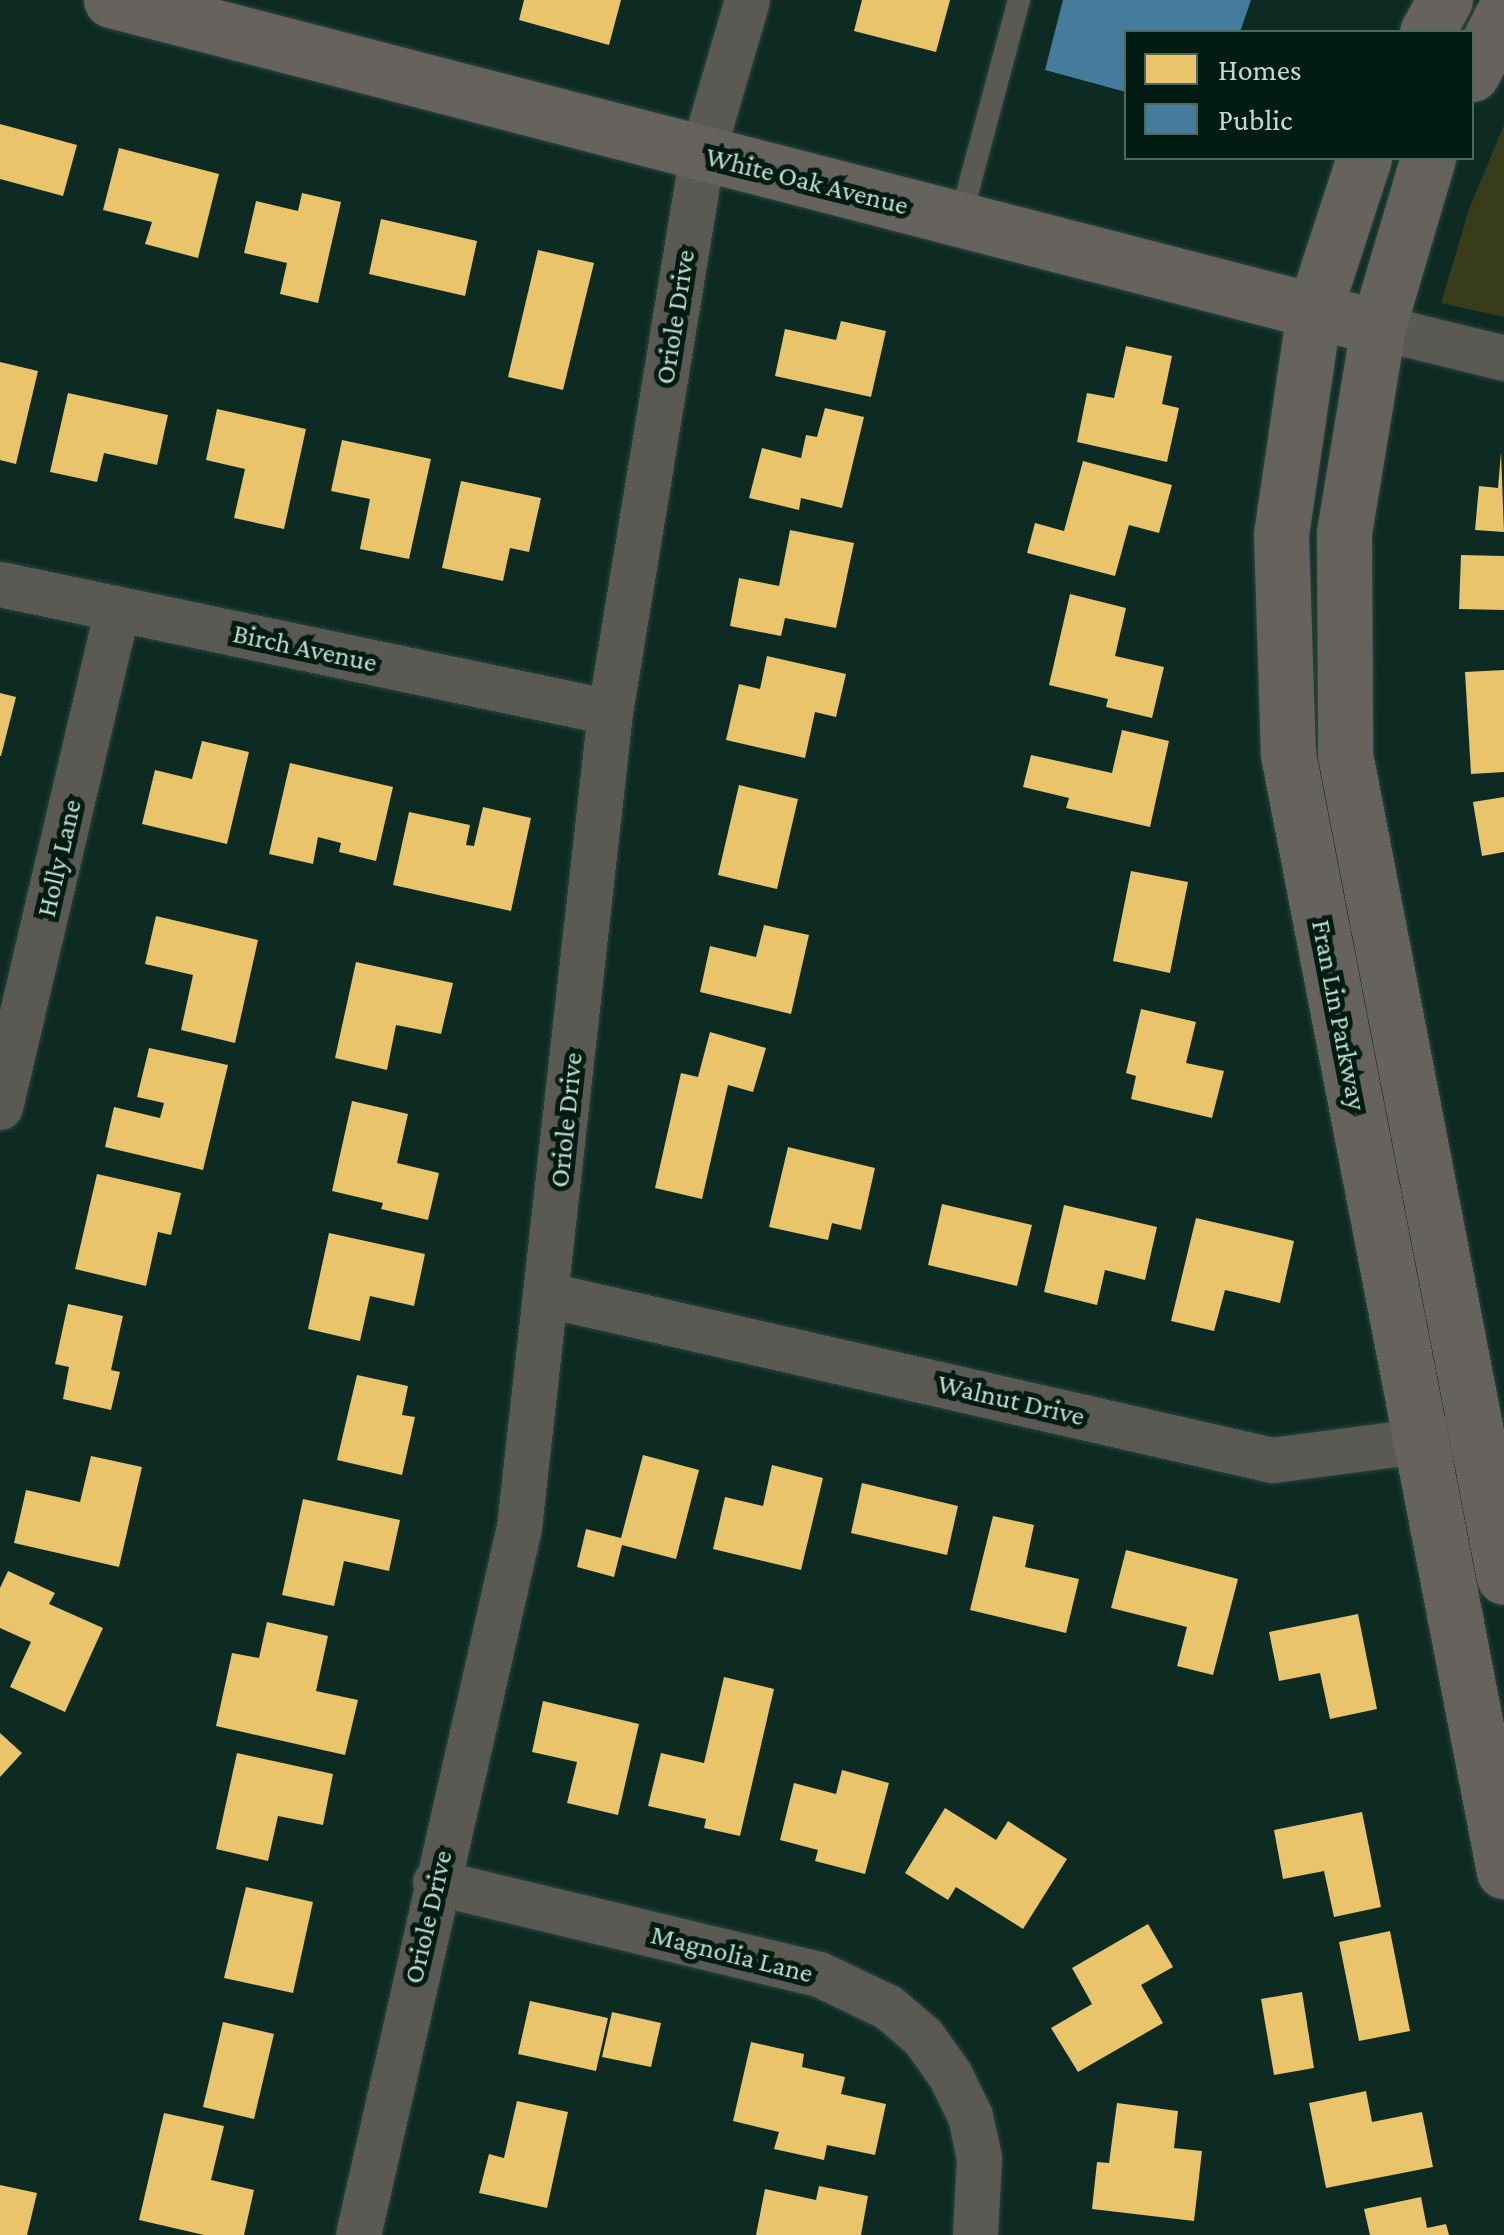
<!DOCTYPE html>
<style>
body{margin:0}
#map{position:relative;width:1504px;height:2235px;overflow:hidden;background:#0d2b22;font-family:"Crimson Pro",serif}
div>[style]{position:absolute}
.green>*{inset:0;background:#393c1b}
.homes>*{inset:0;background:#e9c46a}
.public>*{inset:0;background:#457b9d}
.roads{filter:drop-shadow(0 0 2px #2c453d) drop-shadow(0 0 2px #2c453d)}
.lane>*{height:22px;margin:-11px;padding:0 11px;transform-origin:11px;border-radius:11px;background:#5b5954}
.street>*{height:45px;margin:-22.5px;padding:0 22.5px;transform-origin:22.5px;border-radius:22.5px;background:#5b5954}
.secondary>*{height:55px;margin:-27.5px;padding:0 27.5px;transform-origin:27.5px;border-radius:27.5px;background:#66625e}
span{translate:-50% -50%;white-space:nowrap;text-align:center;line-height:1.15;-webkit-text-stroke:10px #021c13;paint-order:stroke}
.street-label{font-size:28px;color:#beddcf}
.legend{position:absolute;left:1124px;top:30px;width:350px;height:130px;box-sizing:border-box;background:#021c13;border:2px solid #4d695e;margin:0;padding:12px 18px;list-style:none;font-size:30px;color:#beddcf}
.legend li{display:flex;align-items:center;gap:20px;height:50px}
.legend b{width:50px;border:2px solid #4d695e}
</style>
<div id="map">
<div class="green">
<i style="clip-path:polygon(1504px 125px,1504px 317px,1441px 303px,1469px 209px)"></i>
</div>
<div class="homes">
<i style="clip-path:polygon(524px 0,621px 0,609px 45px,519px 20px)"></i>
<i style="clip-path:polygon(862px 0,950px 0,936px 52px,854px 31px)"></i>
<i style="clip-path:polygon(0 124px,77px 145px,63px 196px,0 179px)"></i>
<i style="clip-path:polygon(119px 148px,219px 174px,198px 258px,145px 244px,152px 222px,103px 210px)"></i>
<i style="clip-path:polygon(302px 193px,341px 202px,318px 303px,280px 294px,287px 263px,244px 253px,256px 201px,298px 211px)"></i>
<i style="clip-path:polygon(381px 219px,477px 241px,465px 296px,369px 274px)"></i>
<i style="clip-path:polygon(538px 250px,594px 263px,563px 390px,508px 377px)"></i>
<i style="clip-path:polygon(841px 321px,886px 331px,871px 397px,775px 376px,785px 329px,836px 340px)"></i>
<i style="clip-path:polygon(1126px 346px,1172px 356px,1162px 404px,1179px 408px,1167px 462px,1077px 442px,1087px 393px,1114px 398px)"></i>
<i style="clip-path:polygon(0 362px,38px 371px,16px 464px,0 460px)"></i>
<i style="clip-path:polygon(68px 393px,168px 415px,157px 465px,104px 453px,97px 482px,50px 472px)"></i>
<i style="clip-path:polygon(825px 408px,864px 417px,842px 508px,801px 498px,799px 510px,749px 498px,762px 448px,801px 458px,806px 435px,817px 437px)"></i>
<i style="clip-path:polygon(217px 409px,306px 429px,284px 529px,234px 518px,245px 469px,206px 460px)"></i>
<i style="clip-path:polygon(342px 440px,431px 459px,409px 559px,360px 549px,370px 499px,331px 491px)"></i>
<i style="clip-path:polygon(1501px 452px,1504px 532px,1475px 530px,1479px 486px,1498px 488px)"></i>
<i style="clip-path:polygon(1083px 461px,1172px 485px,1159px 533px,1129px 525px,1115px 576px,1027px 553px,1035px 523px,1064px 531px)"></i>
<i style="clip-path:polygon(461px 481px,541px 498px,529px 552px,510px 548px,503px 581px,442px 568px)"></i>
<i style="clip-path:polygon(790px 530px,854px 543px,836px 628px,785px 618px,781px 636px,730px 626px,739px 578px,779px 586px)"></i>
<i style="clip-path:polygon(1461px 555px,1504px 556px,1504px 610px,1459px 609px)"></i>
<i style="clip-path:polygon(1070px 594px,1126px 608px,1115px 656px,1164px 667px,1152px 718px,1106px 707px,1108px 699px,1049px 685px)"></i>
<i style="clip-path:polygon(767px 656px,846px 674px,836px 717px,815px 712px,805px 758px,726px 740px,739px 684px,760px 689px)"></i>
<i style="clip-path:polygon(1504px 670px,1504px 772px,1471px 774px,1465px 672px)"></i>
<i style="clip-path:polygon(0 693px,16px 697px,1px 756px,0 756px)"></i>
<i style="clip-path:polygon(1122px 730px,1169px 741px,1150px 827px,1066px 808px,1069px 798px,1023px 787px,1031px 755px,1112px 773px)"></i>
<i style="clip-path:polygon(202px 741px,249px 752px,227px 844px,142px 824px,155px 770px,192px 779px)"></i>
<i style="clip-path:polygon(290px 763px,393px 787px,376px 861px,339px 852px,341px 843px,318px 837px,313px 864px,269px 854px)"></i>
<i style="clip-path:polygon(739px 785px,798px 799px,777px 889px,718px 875px)"></i>
<i style="clip-path:polygon(1504px 797px,1504px 852px,1482px 856px,1473px 802px)"></i>
<i style="clip-path:polygon(483px 807px,531px 818px,511px 911px,393px 885px,409px 812px,470px 825px,466px 845px,474px 846px)"></i>
<i style="clip-path:polygon(1131px 871px,1188px 882px,1170px 973px,1113px 961px)"></i>
<i style="clip-path:polygon(156px 916px,258px 940px,235px 1043px,181px 1030px,193px 975px,145px 964px)"></i>
<i style="clip-path:polygon(764px 925px,809px 935px,791px 1014px,700px 992px,710px 946px,756px 957px)"></i>
<i style="clip-path:polygon(356px 962px,453px 983px,441px 1034px,396px 1025px,387px 1070px,335px 1058px)"></i>
<i style="clip-path:polygon(1141px 1009px,1196px 1022px,1186px 1063px,1224px 1071px,1212px 1118px,1131px 1099px,1136px 1076px,1126px 1073px)"></i>
<i style="clip-path:polygon(710px 1032px,766px 1048px,753px 1092px,728px 1085px,702px 1199px,655px 1188px,681px 1073px,698px 1077px)"></i>
<i style="clip-path:polygon(149px 1048px,228px 1065px,203px 1170px,105px 1147px,114px 1107px,160px 1118px,164px 1103px,137px 1097px)"></i>
<i style="clip-path:polygon(352px 1101px,408px 1114px,397px 1163px,439px 1173px,428px 1220px,381px 1209px,383px 1203px,332px 1191px)"></i>
<i style="clip-path:polygon(788px 1147px,875px 1168px,861px 1230px,832px 1223px,828px 1240px,769px 1227px)"></i>
<i style="clip-path:polygon(97px 1174px,181px 1193px,171px 1235px,158px 1232px,146px 1286px,75px 1269px)"></i>
<i style="clip-path:polygon(942px 1204px,1032px 1225px,1017px 1286px,928px 1265px)"></i>
<i style="clip-path:polygon(1064px 1205px,1157px 1227px,1145px 1280px,1105px 1270px,1097px 1305px,1044px 1292px)"></i>
<i style="clip-path:polygon(1196px 1218px,1294px 1241px,1280px 1303px,1225px 1290px,1214px 1331px,1171px 1321px)"></i>
<i style="clip-path:polygon(329px 1233px,425px 1254px,414px 1306px,370px 1296px,360px 1341px,308px 1329px)"></i>
<i style="clip-path:polygon(68px 1304px,123px 1316px,111px 1370px,120px 1372px,111px 1410px,63px 1399px,69px 1367px,55px 1364px)"></i>
<i style="clip-path:polygon(357px 1375px,408px 1386px,402px 1415px,415px 1417px,402px 1475px,337px 1460px)"></i>
<i style="clip-path:polygon(643px 1455px,699px 1470px,676px 1559px,622px 1545px,614px 1577px,577px 1567px,586px 1529px,621px 1538px)"></i>
<i style="clip-path:polygon(91px 1456px,142px 1467px,119px 1567px,14px 1543px,26px 1490px,80px 1502px)"></i>
<i style="clip-path:polygon(772px 1465px,823px 1478px,801px 1570px,713px 1549px,725px 1497px,763px 1506px)"></i>
<i style="clip-path:polygon(862px 1483px,958px 1506px,947px 1555px,851px 1533px)"></i>
<i style="clip-path:polygon(303px 1499px,400px 1520px,389px 1571px,344px 1561px,334px 1606px,282px 1595px)"></i>
<i style="clip-path:polygon(993px 1516px,1034px 1525px,1025px 1567px,1079px 1579px,1066px 1633px,970px 1610px)"></i>
<i style="clip-path:polygon(1126px 1550px,1238px 1579px,1213px 1675px,1177px 1666px,1187px 1627px,1111px 1608px)"></i>
<i style="clip-path:polygon(8px 1571px,55px 1593px,49px 1604px,103px 1628px,65px 1712px,10px 1687px,31px 1642px,0 1628px,0 1588px)"></i>
<i style="clip-path:polygon(1358px 1614px,1377px 1709px,1330px 1719px,1320px 1673px,1279px 1681px,1269px 1632px)"></i>
<i style="clip-path:polygon(267px 1622px,328px 1636px,316px 1691px,358px 1700px,345px 1755px,216px 1726px,232px 1653px,259px 1658px)"></i>
<i style="clip-path:polygon(724px 1677px,774px 1689px,740px 1836px,704px 1828px,706px 1819px,648px 1806px,661px 1753px,704px 1763px)"></i>
<i style="clip-path:polygon(543px 1701px,639px 1724px,618px 1815px,567px 1803px,577px 1762px,532px 1752px)"></i>
<i style="clip-path:polygon(0 1733px,22px 1753px,0 1777px)"></i>
<i style="clip-path:polygon(237px 1753px,333px 1774px,323px 1825px,278px 1816px,268px 1861px,216px 1849px)"></i>
<i style="clip-path:polygon(842px 1770px,889px 1783px,865px 1874px,815px 1861px,818px 1850px,780px 1840px,794px 1783px,836px 1794px)"></i>
<i style="clip-path:polygon(945px 1808px,996px 1840px,1008px 1821px,1067px 1859px,1023px 1929px,956px 1887px,948px 1900px,905px 1873px)"></i>
<i style="clip-path:polygon(1362px 1812px,1381px 1907px,1334px 1917px,1324px 1871px,1283px 1879px,1274px 1830px)"></i>
<i style="clip-path:polygon(246px 1887px,313px 1902px,293px 1993px,224px 1978px)"></i>
<i style="clip-path:polygon(1148px 1924px,1173px 1967px,1141px 1985px,1163px 2023px,1078px 2072px,1051px 2028px,1092px 2004px,1072px 1968px)"></i>
<i style="clip-path:polygon(1390px 1931px,1410px 2031px,1359px 2041px,1339px 1942px)"></i>
<i style="clip-path:polygon(1302px 1992px,1314px 2068px,1274px 2075px,1261px 1999px)"></i>
<i style="clip-path:polygon(530px 2001px,608px 2018px,596px 2071px,518px 2054px)"></i>
<i style="clip-path:polygon(612px 2012px,661px 2023px,651px 2067px,602px 2057px)"></i>
<i style="clip-path:polygon(223px 2022px,274px 2034px,254px 2119px,203px 2107px)"></i>
<i style="clip-path:polygon(751px 2042px,804px 2054px,802px 2067px,845px 2077px,841px 2094px,886px 2104px,875px 2155px,827px 2145px,824px 2160px,774px 2149px,779px 2132px,733px 2121px)"></i>
<i style="clip-path:polygon(1366px 2091px,1372px 2122px,1422px 2112px,1433px 2167px,1326px 2188px,1309px 2103px)"></i>
<i style="clip-path:polygon(517px 2101px,568px 2112px,547px 2208px,479px 2193px,489px 2154px,504px 2158px)"></i>
<i style="clip-path:polygon(1117px 2103px,1178px 2111px,1174px 2148px,1202px 2151px,1194px 2221px,1092px 2209px,1097px 2162px,1109px 2163px)"></i>
<i style="clip-path:polygon(164px 2113px,224px 2126px,211px 2180px,254px 2190px,244px 2235px,204px 2235px,139px 2220px)"></i>
<i style="clip-path:polygon(0 2185px,37px 2193px,27px 2235px,0 2235px)"></i>
<i style="clip-path:polygon(819px 2186px,868px 2196px,861px 2235px,756px 2235px,765px 2189px,816px 2200px)"></i>
<i style="clip-path:polygon(1421px 2197px,1427px 2228px,1446px 2224px,1449px 2235px,1370px 2235px,1364px 2209px)"></i>
</div>
<div class="public">
<i style="clip-path:polygon(1063px 0,1251px 0,1240px 32px,1126px 32px,1126px 92px,1045px 70px)"></i>
</div>
<div class="roads">
<div class="lane">
<i style="left:960px;top:220px;width:228px;rotate:-75deg"></i>
</div>
<div class="street">
<i style="left:1378px;top:327px;width:130px;rotate:13.8deg"></i>
<i style="left:0;top:584px;width:623px;rotate:11.85deg"></i>
<i style="left:0;top:1107px;width:512px;rotate:-76.78deg"></i>
<i style="left:548px;top:1295px;width:743px;rotate:12.84deg"></i>
<i style="left:1272px;top:1460px;width:186px;rotate:-7.4deg"></i>
<i style="left:435px;top:1882px;width:395px;rotate:13.5deg"></i>
<i style="left:819px;top:1974px;width:76px;rotate:25.6deg"></i>
<i style="left:888px;top:2007px;width:46px;rotate:40.6deg"></i>
<i style="left:923px;top:2037px;width:47px;rotate:54.6deg"></i>
<i style="left:950px;top:2075px;width:46px;rotate:64deg"></i>
<i style="left:970px;top:2116px;width:43px;rotate:77.9deg"></i>
<i style="left:979px;top:2158px;width:77px;rotate:93deg"></i>
<i style="left:358px;top:2235px;width:726px;rotate:-77.19deg"></i>
<i style="left:519px;top:1527px;width:820px;rotate:-83.63deg"></i>
<i style="left:610px;top:712px;width:566px;rotate:-80.64deg"></i>
<i style="left:702px;top:154px;width:160px;rotate:-73.7deg"></i>
</div>
<div class="secondary">
<i style="left:111px;top:0;width:1280px;rotate:14.48deg"></i>
<i style="left:1427px;top:32px;width:37px;rotate:-61deg"></i>
<i style="left:1472px;top:74px;width:70px;rotate:-62.7deg"></i>
<i style="left:1364px;top:158px;width:161px;rotate:108.1deg"></i>
<i style="left:1314px;top:311px;width:225px;rotate:98.4deg"></i>
<i style="left:1281px;top:534px;width:220px;rotate:88.2deg"></i>
<i style="left:1288px;top:754px;width:1138px;rotate:79.06deg"></i>
<i style="left:1428px;top:158px;width:176px;rotate:106.5deg"></i>
<i style="left:1378px;top:327px;width:209px;rotate:99.4deg"></i>
<i style="left:1344px;top:533px;width:221px;rotate:89.7deg"></i>
<i style="left:1345px;top:754px;width:838px;rotate:79.07deg"></i>
</div>
</div>
<div class="street-label">
<span style="left:807px;top:181px;rotate:14deg">White Oak Avenue</span>
<span style="left:675px;top:317px;rotate:-81deg">Oriole Drive</span>
<span style="left:305px;top:648px;rotate:12deg">Birch Avenue</span>
<span style="left:59px;top:858px;rotate:-77deg">Holly Lane</span>
<span style="left:1339px;top:1015px;rotate:79deg">Fran Lin Parkway</span>
<span style="left:566px;top:1120px;rotate:-84deg">Oriole Drive</span>
<span style="left:1011px;top:1400px;rotate:13deg">Walnut Drive</span>
<span style="left:428px;top:1917px;rotate:-77deg">Oriole Drive</span>
<span style="left:732px;top:1954px;rotate:14deg">Magnolia Lane</span>
</div>
<ul class="legend">
<li><b style="height:28px;background:#e9c46a"></b>Homes</li>
<li><b style="height:28px;background:#457b9d"></b>Public</li>
</ul>
</div>
